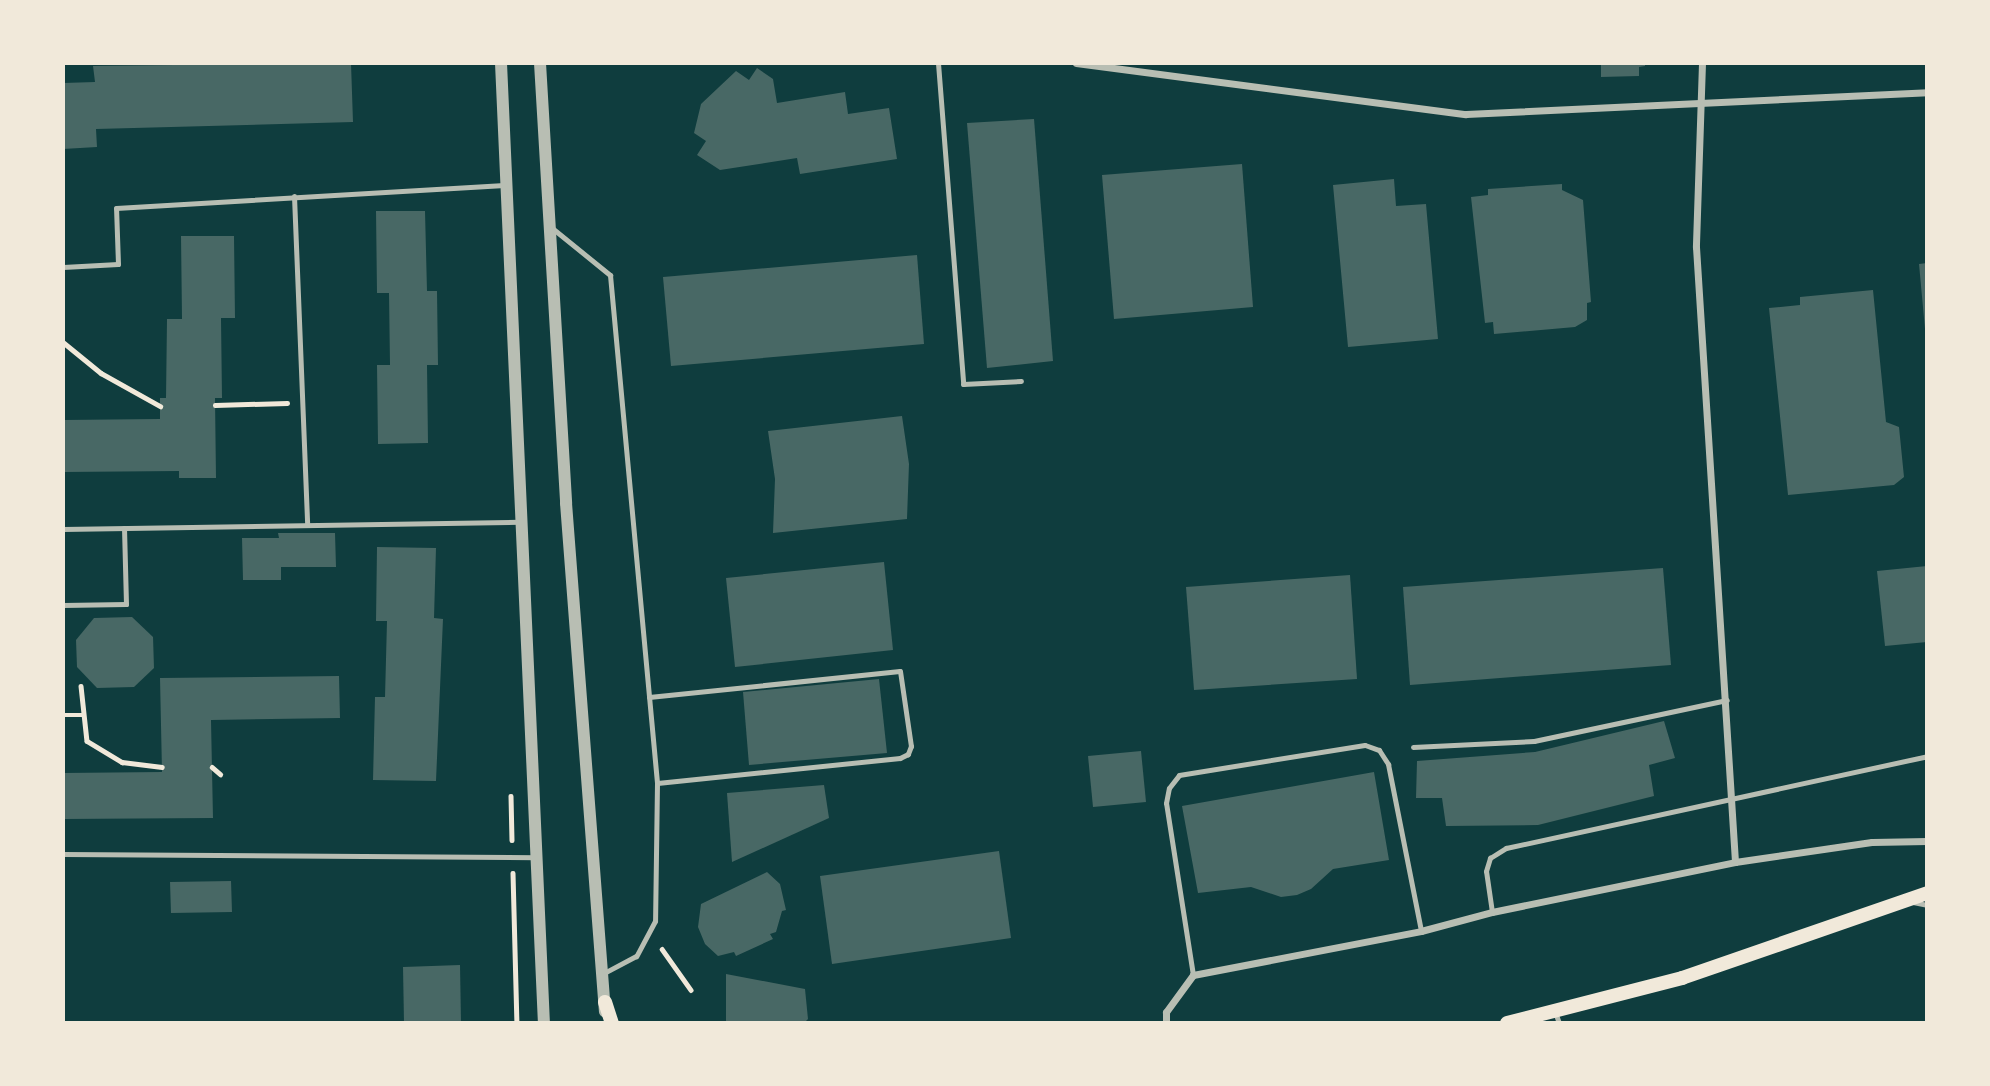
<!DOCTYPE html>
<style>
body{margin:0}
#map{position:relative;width:1990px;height:1086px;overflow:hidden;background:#0f3d3e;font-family:"PT Sans",sans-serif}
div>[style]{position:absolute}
.building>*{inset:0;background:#486865}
.path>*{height:4.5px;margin:-2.25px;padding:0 2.25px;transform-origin:2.25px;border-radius:2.25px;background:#f1e9da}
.service>*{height:5px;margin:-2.5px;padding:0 2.5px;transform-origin:2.5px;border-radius:2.5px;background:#b8beb3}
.minor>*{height:7px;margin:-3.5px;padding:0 3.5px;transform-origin:3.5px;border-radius:3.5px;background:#b8beb3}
.tertiary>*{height:12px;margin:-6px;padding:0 6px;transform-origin:6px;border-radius:6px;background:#b8beb3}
.secondary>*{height:14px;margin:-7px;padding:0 7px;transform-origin:7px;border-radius:7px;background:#f1e9da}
span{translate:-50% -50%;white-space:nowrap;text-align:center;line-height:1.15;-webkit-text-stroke:5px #f1e9da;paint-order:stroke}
.frame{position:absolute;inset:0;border:65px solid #f1e9da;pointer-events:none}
</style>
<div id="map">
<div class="building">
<i style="clip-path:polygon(351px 63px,353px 122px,96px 129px,97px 147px,63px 149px,63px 83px,95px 82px,93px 66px)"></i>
<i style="clip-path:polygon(1601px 63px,1645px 63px,1645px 66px,1639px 67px,1639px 76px,1601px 77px)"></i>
<i style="clip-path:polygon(757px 68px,773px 79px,777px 103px,845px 92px,848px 114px,889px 108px,897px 159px,800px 174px,797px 158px,720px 170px,697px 155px,706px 141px,694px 133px,701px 104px,736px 71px,749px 80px)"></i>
<i style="clip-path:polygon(1034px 119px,1053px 361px,987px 368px,967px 123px)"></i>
<i style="clip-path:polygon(1242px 164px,1253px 307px,1114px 319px,1102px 175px)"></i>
<i style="clip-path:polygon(1394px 179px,1396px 206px,1426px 204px,1438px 339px,1348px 347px,1333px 185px)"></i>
<i style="clip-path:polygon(1562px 184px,1562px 190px,1583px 200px,1591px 302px,1587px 303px,1587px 320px,1575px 327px,1494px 334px,1493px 322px,1485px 323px,1471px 197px,1488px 195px,1488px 189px)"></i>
<i style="clip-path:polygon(376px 211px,425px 211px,427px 291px,437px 291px,438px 365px,427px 365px,428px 443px,378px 444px,377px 365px,390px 365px,389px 293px,377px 293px)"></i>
<i style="clip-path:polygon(181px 236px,234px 236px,235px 318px,221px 318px,222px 398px,215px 398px,216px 478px,179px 478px,179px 471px,63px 472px,63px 420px,160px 419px,160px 398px,166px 398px,167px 319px,182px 319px)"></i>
<i style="clip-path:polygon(917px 255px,924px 344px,671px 366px,663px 277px)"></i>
<i style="clip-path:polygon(1927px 263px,1927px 328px,1925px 329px,1919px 264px)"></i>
<i style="clip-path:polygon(1873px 290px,1886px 422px,1899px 427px,1904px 477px,1894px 485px,1788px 495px,1769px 308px,1800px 305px,1800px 297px)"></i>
<i style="clip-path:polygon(902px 416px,909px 464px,907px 519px,773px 533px,775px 479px,768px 431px)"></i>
<i style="clip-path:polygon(278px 533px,335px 533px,336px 567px,281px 567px,281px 580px,243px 580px,242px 538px,279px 538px)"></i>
<i style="clip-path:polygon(377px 547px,436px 548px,434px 618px,443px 619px,436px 781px,373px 780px,375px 697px,385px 697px,387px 621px,376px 621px)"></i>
<i style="clip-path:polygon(884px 562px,893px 650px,735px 667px,726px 578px)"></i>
<i style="clip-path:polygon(1927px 566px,1927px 642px,1885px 646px,1877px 571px)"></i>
<i style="clip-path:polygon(1663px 568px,1671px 665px,1410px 685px,1403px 587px)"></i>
<i style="clip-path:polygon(1350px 575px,1357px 679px,1194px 690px,1186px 587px)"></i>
<i style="clip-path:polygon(132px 617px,153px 637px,154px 668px,134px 687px,97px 688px,77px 667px,76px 640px,94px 618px)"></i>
<i style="clip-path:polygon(339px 676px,340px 718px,211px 720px,213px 818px,63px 819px,63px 773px,162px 772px,160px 678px)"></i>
<i style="clip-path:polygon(879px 679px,887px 753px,749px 765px,743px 692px)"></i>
<i style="clip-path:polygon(1664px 721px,1675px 758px,1649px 765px,1654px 796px,1538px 825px,1446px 826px,1442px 798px,1416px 798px,1417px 761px,1535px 752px)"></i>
<i style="clip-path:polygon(1141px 751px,1146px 802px,1093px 807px,1088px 756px)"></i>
<i style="clip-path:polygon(1374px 772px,1389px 860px,1333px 869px,1311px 889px,1297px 895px,1281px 897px,1251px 887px,1198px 893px,1182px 806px)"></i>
<i style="clip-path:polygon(824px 785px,829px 818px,732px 862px,727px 793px)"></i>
<i style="clip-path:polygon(999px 851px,1011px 938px,832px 964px,820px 876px)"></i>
<i style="clip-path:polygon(767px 872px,780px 884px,786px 910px,782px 911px,776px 932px,770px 934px,773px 939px,736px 956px,734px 952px,718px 956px,705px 944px,698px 927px,701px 904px)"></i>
<i style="clip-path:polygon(231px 881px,232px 912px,171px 913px,170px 882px)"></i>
<i style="clip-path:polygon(460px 965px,461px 1023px,404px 1023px,403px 967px)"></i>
<i style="clip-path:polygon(726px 974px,805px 989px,808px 1019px,804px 1023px,726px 1023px)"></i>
</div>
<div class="path">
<i style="left:63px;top:342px;width:49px;rotate:39.2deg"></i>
<i style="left:101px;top:373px;width:68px;rotate:29.2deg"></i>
<i style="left:215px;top:405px;width:72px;rotate:-1.6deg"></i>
<i style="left:81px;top:686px;width:55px;rotate:83.8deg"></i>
<i style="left:87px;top:741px;width:41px;rotate:31deg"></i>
<i style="left:122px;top:762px;width:40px;rotate:7.1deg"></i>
<i style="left:63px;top:715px;width:19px"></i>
<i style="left:212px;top:767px;width:11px;rotate:41deg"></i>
<i style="left:511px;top:796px;width:44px;rotate:88.7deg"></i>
<i style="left:513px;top:873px;width:150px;rotate:88.5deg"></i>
<i style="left:662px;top:949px;width:50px;rotate:54.7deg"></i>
</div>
<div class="service">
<i style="left:938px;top:63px;width:322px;rotate:85.5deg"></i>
<i style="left:963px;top:384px;width:58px;rotate:-3deg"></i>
<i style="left:294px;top:196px;width:329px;rotate:87.7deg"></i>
<i style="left:552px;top:228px;width:75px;rotate:39deg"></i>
<i style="left:610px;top:275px;width:510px;rotate:84.71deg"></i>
<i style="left:657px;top:783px;width:138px;rotate:90.8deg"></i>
<i style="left:655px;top:921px;width:40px;rotate:118deg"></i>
<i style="left:636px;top:956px;width:36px;rotate:152deg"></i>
<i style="left:63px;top:267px;width:55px;rotate:-3.1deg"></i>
<i style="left:118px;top:264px;width:56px;rotate:-92deg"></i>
<i style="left:116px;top:208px;width:389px;rotate:-3.4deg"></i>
<i style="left:63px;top:529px;width:456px;rotate:-0.9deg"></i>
<i style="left:63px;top:605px;width:63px;rotate:-0.9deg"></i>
<i style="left:126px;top:604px;width:76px;rotate:-91.5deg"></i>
<i style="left:649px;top:697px;width:252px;rotate:-5.9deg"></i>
<i style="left:900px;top:671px;width:76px;rotate:81.7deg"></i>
<i style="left:911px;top:746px;width:9px;rotate:111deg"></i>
<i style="left:908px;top:754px;width:9px;rotate:153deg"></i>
<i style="left:900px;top:758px;width:244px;rotate:174.1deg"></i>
<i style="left:1413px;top:747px;width:121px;rotate:-2.8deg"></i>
<i style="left:1534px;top:741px;width:197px;rotate:-12deg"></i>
<i style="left:63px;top:854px;width:473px;rotate:0.4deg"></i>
<i style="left:1913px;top:902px;width:14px;rotate:12deg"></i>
<i style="left:1492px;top:912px;width:41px;rotate:-98.3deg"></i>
<i style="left:1486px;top:871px;width:14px;rotate:-73deg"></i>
<i style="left:1490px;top:858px;width:19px;rotate:-32deg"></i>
<i style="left:1506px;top:848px;width:431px;rotate:-12.3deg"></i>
<i style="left:1193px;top:975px;width:174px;rotate:-98.9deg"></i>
<i style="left:1166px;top:803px;width:15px;rotate:-79deg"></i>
<i style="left:1169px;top:788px;width:16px;rotate:-52deg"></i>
<i style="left:1179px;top:775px;width:188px;rotate:-9.2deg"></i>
<i style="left:1365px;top:745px;width:15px;rotate:20deg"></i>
<i style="left:1379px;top:750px;width:17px;rotate:57deg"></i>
<i style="left:1388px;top:764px;width:170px;rotate:78.8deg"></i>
<i style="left:1555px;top:1012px;width:12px;rotate:70deg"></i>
</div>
<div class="minor">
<i style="left:1076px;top:63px;width:393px;rotate:7.5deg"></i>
<i style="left:1466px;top:114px;width:462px;rotate:-2.7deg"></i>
<i style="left:1702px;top:63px;width:184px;rotate:91.9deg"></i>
<i style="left:1696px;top:247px;width:616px;rotate:86.37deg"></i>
<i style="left:1166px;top:1023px;width:11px;rotate:-90deg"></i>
<i style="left:1166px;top:1012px;width:46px;rotate:-53.9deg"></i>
<i style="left:1193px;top:975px;width:232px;rotate:-10.9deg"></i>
<i style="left:1421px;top:931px;width:73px;rotate:-15deg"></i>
<i style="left:1492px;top:912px;width:248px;rotate:-11.6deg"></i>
<i style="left:1735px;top:862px;width:138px;rotate:-8.3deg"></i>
<i style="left:1872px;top:842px;width:55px;rotate:-1deg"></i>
</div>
<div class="tertiary">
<i style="left:501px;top:63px;width:961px;rotate:87.44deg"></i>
<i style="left:540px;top:63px;width:441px;rotate:86.6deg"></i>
<i style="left:566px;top:503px;width:510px;rotate:85.62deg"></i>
</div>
<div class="secondary">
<i style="left:605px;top:1002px;width:22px;rotate:72deg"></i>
<i style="left:1507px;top:1023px;width:181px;rotate:-14.4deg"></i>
<i style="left:1682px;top:978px;width:259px;rotate:-19.1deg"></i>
</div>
<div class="frame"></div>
</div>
